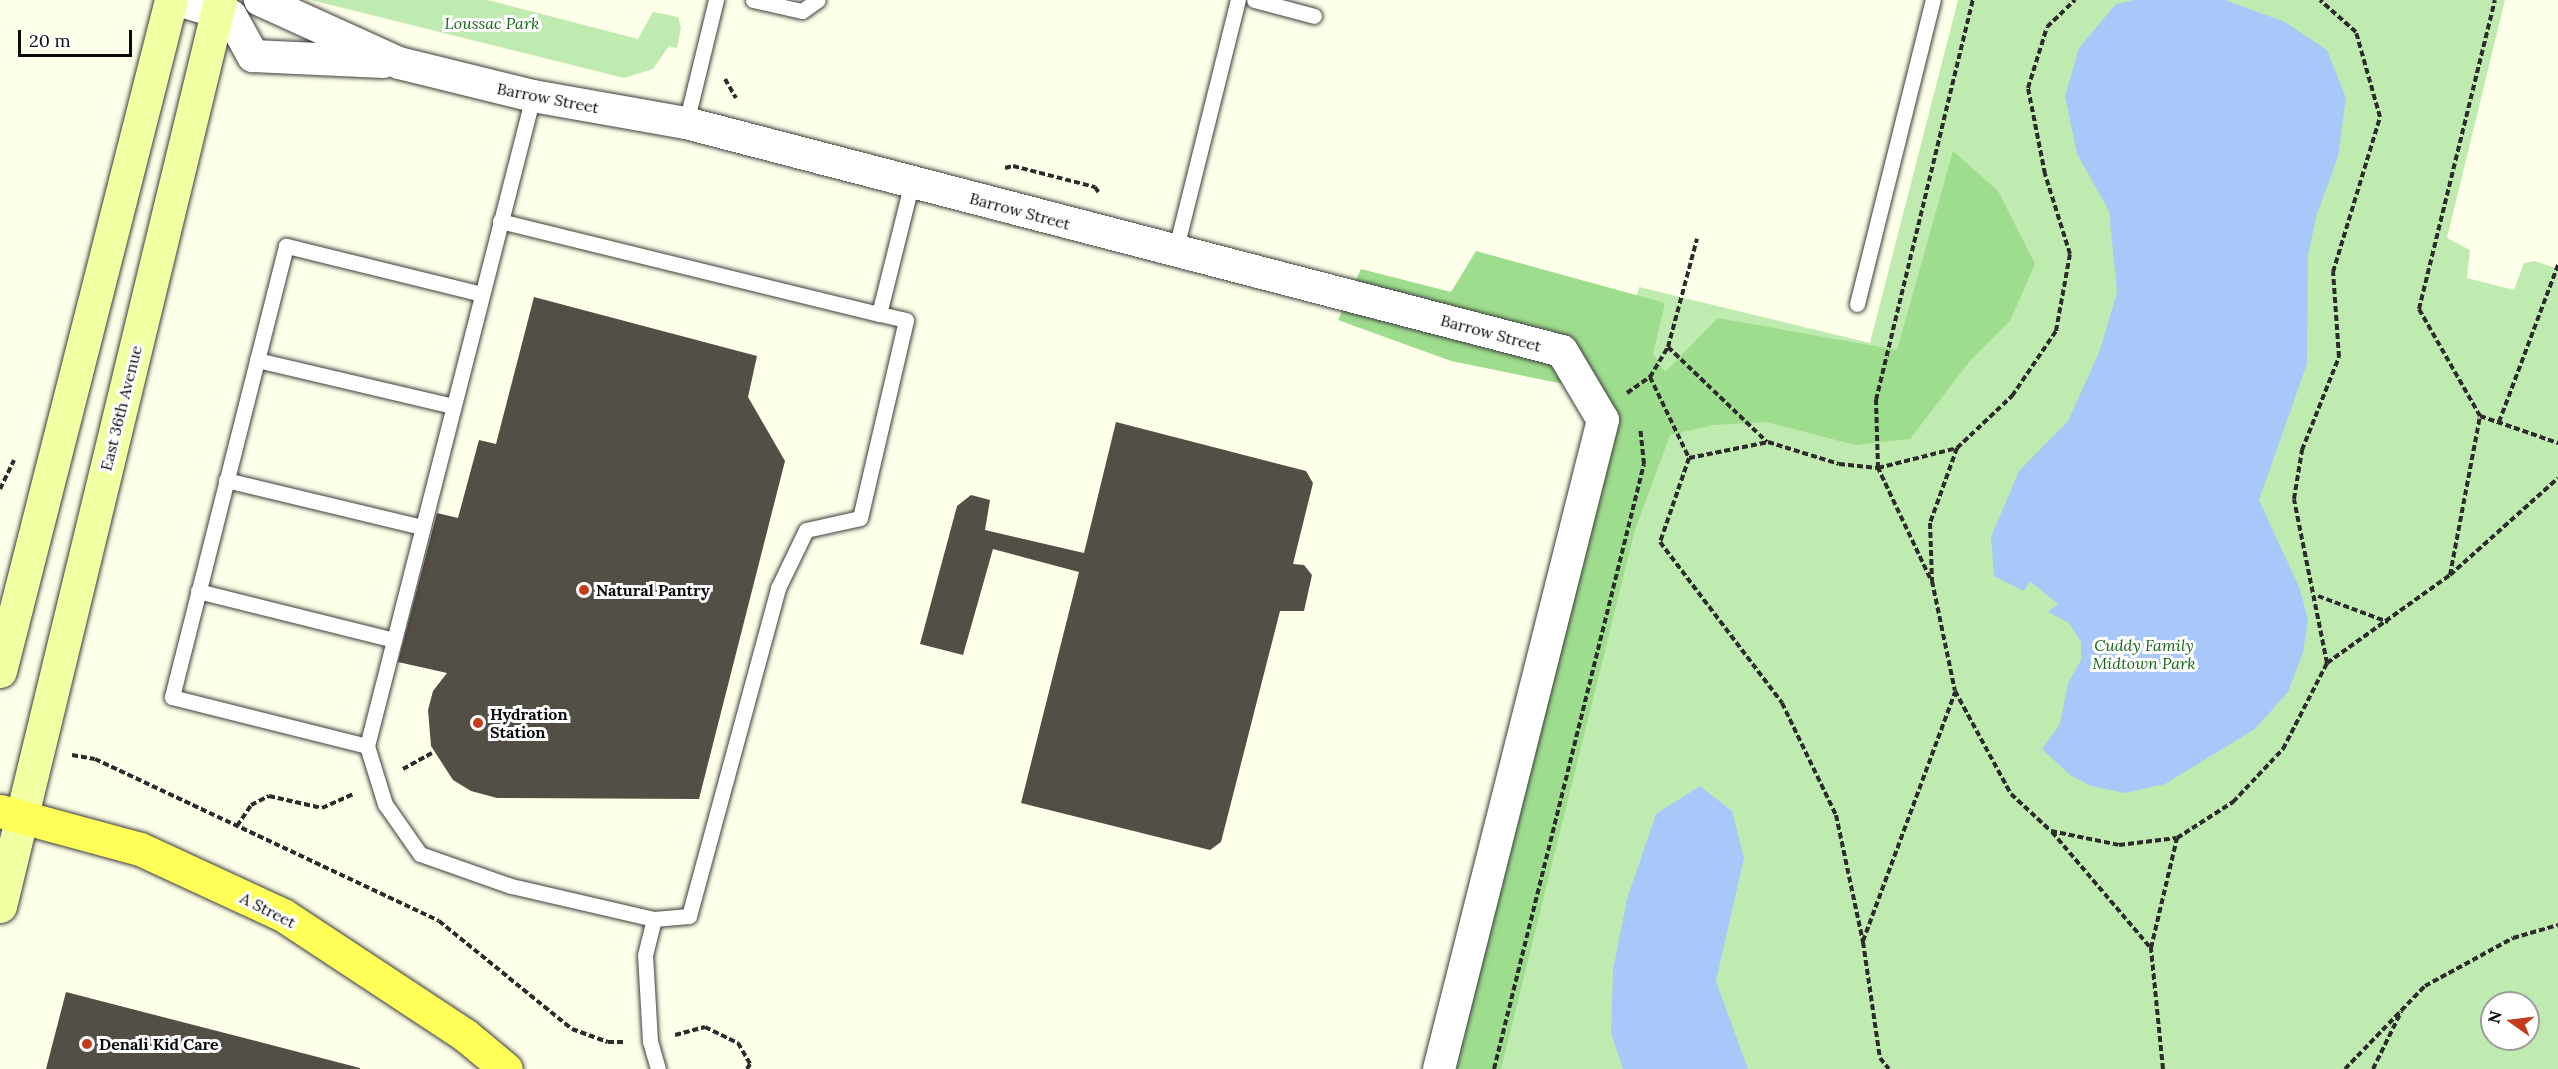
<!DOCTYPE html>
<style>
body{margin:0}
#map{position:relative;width:2558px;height:1069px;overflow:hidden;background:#feffe8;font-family:Lora,serif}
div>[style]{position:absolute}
.green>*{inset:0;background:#c0ebb0}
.forest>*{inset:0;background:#9edd8e}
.water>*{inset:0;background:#a9c8fa}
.building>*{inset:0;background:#544f46}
.path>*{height:4px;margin-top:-2px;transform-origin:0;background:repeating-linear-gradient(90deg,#2c2c2c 0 6px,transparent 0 9px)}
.roads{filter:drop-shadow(0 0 2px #3d3d3d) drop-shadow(0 0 2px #3d3d3d)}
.service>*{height:15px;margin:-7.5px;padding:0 7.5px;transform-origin:7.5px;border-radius:7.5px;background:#fff}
.minor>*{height:32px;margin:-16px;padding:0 16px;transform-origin:16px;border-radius:16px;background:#fff}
.secondary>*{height:33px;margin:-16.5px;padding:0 16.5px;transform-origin:16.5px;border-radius:16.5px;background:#f3ffa3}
.primary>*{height:33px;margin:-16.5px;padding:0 16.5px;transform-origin:16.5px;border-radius:16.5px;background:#ffff58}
.dots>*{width:16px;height:16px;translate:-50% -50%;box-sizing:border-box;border:3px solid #fff;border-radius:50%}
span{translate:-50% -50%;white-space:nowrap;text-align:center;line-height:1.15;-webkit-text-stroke:6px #fff;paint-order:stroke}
.park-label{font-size:16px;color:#18651a;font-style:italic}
.street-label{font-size:16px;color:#0a0a0a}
.poi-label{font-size:16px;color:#0a0a0a;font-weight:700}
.left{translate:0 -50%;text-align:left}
.north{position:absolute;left:2480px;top:991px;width:60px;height:60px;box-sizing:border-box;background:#fff;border:2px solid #9d9d9d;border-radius:50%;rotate:284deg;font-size:16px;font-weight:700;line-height:24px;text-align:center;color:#0a0a0a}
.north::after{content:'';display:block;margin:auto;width:21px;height:27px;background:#c33b1a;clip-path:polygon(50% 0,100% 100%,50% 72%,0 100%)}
.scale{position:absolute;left:18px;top:30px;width:114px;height:27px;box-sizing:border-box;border:3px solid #0a0a0a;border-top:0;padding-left:8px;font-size:18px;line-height:21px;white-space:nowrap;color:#0a0a0a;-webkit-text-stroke:4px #fff;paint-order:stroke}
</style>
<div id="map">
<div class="green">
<i style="clip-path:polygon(311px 0,488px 0,638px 39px,653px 12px,678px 17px,681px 28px,677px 48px,669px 46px,653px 69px,624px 78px)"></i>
<i style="clip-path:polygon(evenodd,1958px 0,2505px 0,2447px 238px,2470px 250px,2467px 278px,2514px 290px,2524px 263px,2535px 261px,2558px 269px,2558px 1069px,1446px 1069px,1639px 287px,1870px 343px,1958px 0,2492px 1003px,2528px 1003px,2528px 1039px,2492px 1039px,2492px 1003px)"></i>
</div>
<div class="forest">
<i style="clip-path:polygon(1953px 151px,1998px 191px,2035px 264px,2010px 321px,1969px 362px,1910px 439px,1855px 445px,1766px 422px,1714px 425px,1670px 435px,1635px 530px,1501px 1069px,1457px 1069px,1612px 415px,1593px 390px,1451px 361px,1338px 320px,1361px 269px,1451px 292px,1476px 251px,1665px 303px,1653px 354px,1665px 372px,1718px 318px,1897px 350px)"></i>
</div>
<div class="water">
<i style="clip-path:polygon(2134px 0,2225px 0,2285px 22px,2327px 50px,2346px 98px,2338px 157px,2316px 217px,2308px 256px,2307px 364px,2259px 500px,2300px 589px,2308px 620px,2303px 653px,2288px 692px,2255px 729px,2165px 784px,2125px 793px,2091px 786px,2070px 775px,2042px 749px,2060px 724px,2068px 683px,2081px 660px,2081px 642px,2069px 623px,2048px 612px,2058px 604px,2030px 581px,2024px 591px,1994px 576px,1991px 537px,2019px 471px,2068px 421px,2100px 350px,2117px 292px,2109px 211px,2077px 154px,2065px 96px,2079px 48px,2116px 4px)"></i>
<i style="clip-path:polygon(1700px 786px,1732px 811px,1744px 858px,1716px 981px,1748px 1069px,1623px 1069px,1611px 1033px,1613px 970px,1627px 899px,1656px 814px)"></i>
</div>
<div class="building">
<i style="clip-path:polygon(534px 297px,757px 356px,748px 397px,785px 461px,699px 799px,497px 798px,471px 791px,453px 780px,431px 746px,428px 710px,433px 691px,447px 673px,398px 662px,437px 513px,458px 518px,479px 440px,496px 444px)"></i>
<i style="clip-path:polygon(1116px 422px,1306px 471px,1313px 483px,1293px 564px,1304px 565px,1312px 575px,1304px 611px,1280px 611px,1221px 842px,1210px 850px,1021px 803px,1079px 572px,993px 549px,963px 655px,920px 644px,957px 506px,971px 495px,990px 500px,985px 530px,1084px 553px)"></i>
<i style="clip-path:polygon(66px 992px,360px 1068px,360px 1069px,46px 1069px)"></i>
</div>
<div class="path">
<i style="left:725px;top:79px;width:22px;rotate:60deg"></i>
<i style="left:1005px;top:168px;width:8px;rotate:-14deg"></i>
<i style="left:1013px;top:166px;width:85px;rotate:14.4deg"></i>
<i style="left:1095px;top:187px;width:7px;rotate:56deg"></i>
<i style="left:1668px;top:347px;width:137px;rotate:43.8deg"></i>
<i style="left:1650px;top:377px;width:90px;rotate:64.3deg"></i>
<i style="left:1689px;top:458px;width:89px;rotate:109deg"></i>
<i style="left:1660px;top:542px;width:202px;rotate:52.8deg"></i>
<i style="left:1782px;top:703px;width:124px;rotate:64.3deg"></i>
<i style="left:1836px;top:815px;width:130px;rotate:78deg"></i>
<i style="left:1863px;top:942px;width:117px;rotate:81.7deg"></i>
<i style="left:1880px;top:1058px;width:14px;rotate:51deg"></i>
<i style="left:1627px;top:393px;width:28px;rotate:-35deg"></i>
<i style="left:1650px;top:377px;width:35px;rotate:-59deg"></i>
<i style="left:1668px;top:347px;width:112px;rotate:-75deg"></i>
<i style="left:2480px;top:416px;width:83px;rotate:19.1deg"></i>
<i style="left:2499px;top:422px;width:168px;rotate:-69.4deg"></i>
<i style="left:1957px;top:448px;width:80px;rotate:109.8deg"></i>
<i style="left:1930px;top:523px;width:58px;rotate:88deg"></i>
<i style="left:1932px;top:581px;width:112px;rotate:78.2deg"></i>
<i style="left:1955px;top:691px;width:117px;rotate:61.5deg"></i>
<i style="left:2011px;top:794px;width:54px;rotate:42.8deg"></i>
<i style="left:2051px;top:831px;width:69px;rotate:11.6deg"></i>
<i style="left:2119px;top:845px;width:58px;rotate:-6.9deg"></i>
<i style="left:2177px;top:838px;width:67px;rotate:-32.7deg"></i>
<i style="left:2233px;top:802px;width:73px;rotate:-46.7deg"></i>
<i style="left:2283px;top:749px;width:97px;rotate:-62.9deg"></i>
<i style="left:2327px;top:663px;width:167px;rotate:-101.4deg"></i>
<i style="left:2294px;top:499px;width:50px;rotate:-80.7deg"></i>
<i style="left:2302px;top:450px;width:100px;rotate:-68.3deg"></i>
<i style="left:2339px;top:357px;width:85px;rotate:-94deg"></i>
<i style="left:2333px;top:272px;width:162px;rotate:-73.1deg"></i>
<i style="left:2380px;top:117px;width:88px;rotate:-105.8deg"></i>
<i style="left:2356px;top:32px;width:48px;rotate:-138.4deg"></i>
<i style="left:1689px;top:458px;width:81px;rotate:-11.4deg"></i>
<i style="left:1768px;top:442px;width:74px;rotate:17.2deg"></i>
<i style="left:1839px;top:464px;width:39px;rotate:6deg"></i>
<i style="left:1878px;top:468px;width:81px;rotate:-14.2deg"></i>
<i style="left:1957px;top:448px;width:76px;rotate:-43.4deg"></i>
<i style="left:2012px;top:396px;width:78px;rotate:-55.9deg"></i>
<i style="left:2056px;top:331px;width:78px;rotate:-79.7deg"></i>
<i style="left:2070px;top:254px;width:84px;rotate:-107.4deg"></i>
<i style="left:2045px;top:174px;width:88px;rotate:-101.2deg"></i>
<i style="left:2028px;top:88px;width:64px;rotate:-72.7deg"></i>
<i style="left:2047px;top:27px;width:39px;rotate:-44deg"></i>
<i style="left:0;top:489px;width:32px;rotate:-64deg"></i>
<i style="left:2450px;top:575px;width:162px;rotate:-79.3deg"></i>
<i style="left:2480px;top:416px;width:123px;rotate:-119.7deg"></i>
<i style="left:2419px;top:309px;width:318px;rotate:-76.2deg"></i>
<i style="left:1930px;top:578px;width:122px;rotate:-115.3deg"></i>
<i style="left:1878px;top:468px;width:68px;rotate:-91.7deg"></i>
<i style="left:1876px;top:400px;width:412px;rotate:-76.4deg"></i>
<i style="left:2318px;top:596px;width:75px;rotate:20.4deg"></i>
<i style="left:2327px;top:663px;width:151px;rotate:-35.6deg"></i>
<i style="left:2450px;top:575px;width:145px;rotate:-41.9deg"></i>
<i style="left:72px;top:755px;width:23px;rotate:10deg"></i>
<i style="left:95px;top:759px;width:380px;rotate:25.2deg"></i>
<i style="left:439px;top:921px;width:171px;rotate:39.1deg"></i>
<i style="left:572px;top:1029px;width:38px;rotate:20deg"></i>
<i style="left:608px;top:1042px;width:16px"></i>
<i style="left:403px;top:769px;width:33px;rotate:-29deg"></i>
<i style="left:237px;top:826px;width:25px;rotate:-56deg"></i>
<i style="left:251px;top:805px;width:20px;rotate:-27deg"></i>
<i style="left:269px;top:796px;width:54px;rotate:12.8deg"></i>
<i style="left:322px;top:808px;width:34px;rotate:-24deg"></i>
<i style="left:2052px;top:832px;width:151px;rotate:49.6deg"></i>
<i style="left:1863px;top:941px;width:265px;rotate:-69.7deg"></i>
<i style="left:675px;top:1035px;width:31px;rotate:-15deg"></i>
<i style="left:705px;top:1027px;width:37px;rotate:26deg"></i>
<i style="left:738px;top:1043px;width:24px;rotate:60deg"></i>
<i style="left:750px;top:1064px;width:6px;rotate:121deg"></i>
<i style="left:1494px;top:1069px;width:623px;rotate:-76.08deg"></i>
<i style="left:1644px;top:464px;width:36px;rotate:-96deg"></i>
<i style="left:2163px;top:1069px;width:122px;rotate:-95.7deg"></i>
<i style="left:2151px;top:948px;width:113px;rotate:-76.7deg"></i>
<i style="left:2345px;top:1069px;width:115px;rotate:-46.1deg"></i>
<i style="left:2425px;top:986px;width:100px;rotate:-28.6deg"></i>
<i style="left:2513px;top:938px;width:47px;rotate:-16.1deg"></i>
<i style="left:2373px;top:1069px;width:64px;rotate:-63.8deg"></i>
</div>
<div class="roads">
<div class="service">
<i style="left:753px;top:0;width:50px;rotate:12.7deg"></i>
<i style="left:802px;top:11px;width:19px;rotate:-35deg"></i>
<i style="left:1254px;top:0;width:62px;rotate:14.9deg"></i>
<i style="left:686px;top:123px;width:127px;rotate:-76.3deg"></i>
<i style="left:500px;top:221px;width:390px;rotate:13.8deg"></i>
<i style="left:1175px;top:252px;width:260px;rotate:-76deg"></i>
<i style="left:482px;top:294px;width:202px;rotate:-166.2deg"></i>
<i style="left:286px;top:246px;width:465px;rotate:104.2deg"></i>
<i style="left:172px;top:697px;width:201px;rotate:14.1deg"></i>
<i style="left:367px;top:746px;width:671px;rotate:-75.67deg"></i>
<i style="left:1857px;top:304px;width:313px;rotate:-76deg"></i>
<i style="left:257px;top:360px;width:201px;rotate:13.2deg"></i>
<i style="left:226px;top:480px;width:202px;rotate:13.5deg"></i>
<i style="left:198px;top:591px;width:202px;rotate:14deg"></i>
<i style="left:367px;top:746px;width:61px;rotate:72.8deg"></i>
<i style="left:385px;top:804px;width:61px;rotate:55deg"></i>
<i style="left:420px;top:854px;width:96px;rotate:19.4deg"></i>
<i style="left:511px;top:886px;width:147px;rotate:13deg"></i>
<i style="left:658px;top:1069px;width:29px;rotate:-106deg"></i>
<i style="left:650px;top:1041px;width:86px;rotate:-93.3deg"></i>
<i style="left:645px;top:955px;width:37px;rotate:-76deg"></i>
<i style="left:654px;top:919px;width:35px;rotate:-5deg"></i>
<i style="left:689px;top:916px;width:340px;rotate:-74.8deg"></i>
<i style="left:778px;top:588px;width:64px;rotate:-64.2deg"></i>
<i style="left:806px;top:530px;width:55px;rotate:-12.5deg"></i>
<i style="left:860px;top:518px;width:203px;rotate:-76.9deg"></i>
<i style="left:906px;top:320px;width:28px;rotate:-167deg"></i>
<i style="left:879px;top:314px;width:136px;rotate:-76deg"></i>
</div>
<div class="minor">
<i style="left:178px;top:0;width:55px;rotate:16.8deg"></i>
<i style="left:231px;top:16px;width:46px;rotate:61.2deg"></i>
<i style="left:253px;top:56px;width:130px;rotate:2.6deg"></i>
<i style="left:260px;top:0;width:153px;rotate:24.4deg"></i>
<i style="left:399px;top:63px;width:138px;rotate:13.8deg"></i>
<i style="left:533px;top:96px;width:155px;rotate:10deg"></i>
<i style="left:686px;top:123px;width:905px;rotate:14.59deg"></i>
<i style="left:1562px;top:351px;width:80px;rotate:59.3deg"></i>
<i style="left:1603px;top:420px;width:669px;rotate:104.18deg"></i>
</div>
<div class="secondary">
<i style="left:0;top:671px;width:692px;rotate:-75.7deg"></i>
<i style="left:0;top:906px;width:932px;rotate:-76.35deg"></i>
</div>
<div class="primary">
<i style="left:0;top:811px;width:145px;rotate:15.2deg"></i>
<i style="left:140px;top:849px;width:157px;rotate:24.8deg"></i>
<i style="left:283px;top:915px;width:218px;rotate:33.4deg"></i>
<i style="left:465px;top:1035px;width:53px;rotate:39.7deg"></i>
</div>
</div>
<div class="dots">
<i style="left:584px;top:590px;background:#c33b1a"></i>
<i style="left:478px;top:723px;background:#c33b1a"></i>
<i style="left:87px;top:1044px;background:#c33b1a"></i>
</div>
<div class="park-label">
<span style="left:492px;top:23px">Loussac Park</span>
<span style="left:2144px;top:654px">Cuddy Family<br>Midtown Park</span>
</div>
<div class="street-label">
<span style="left:548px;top:98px;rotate:11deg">Barrow Street</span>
<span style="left:1020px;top:211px;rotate:15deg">Barrow Street</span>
<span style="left:1491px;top:333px;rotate:15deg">Barrow Street</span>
<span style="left:121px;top:408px;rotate:-76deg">East 36th Avenue</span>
<span style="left:268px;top:910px;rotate:27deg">A Street</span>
</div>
<div class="poi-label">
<span class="left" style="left:596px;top:590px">Natural Pantry</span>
<span class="left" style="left:490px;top:723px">Hydration<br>Station</span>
<span class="left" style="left:99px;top:1044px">Denali Kid Care</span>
</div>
<div class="north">N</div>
<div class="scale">20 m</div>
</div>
